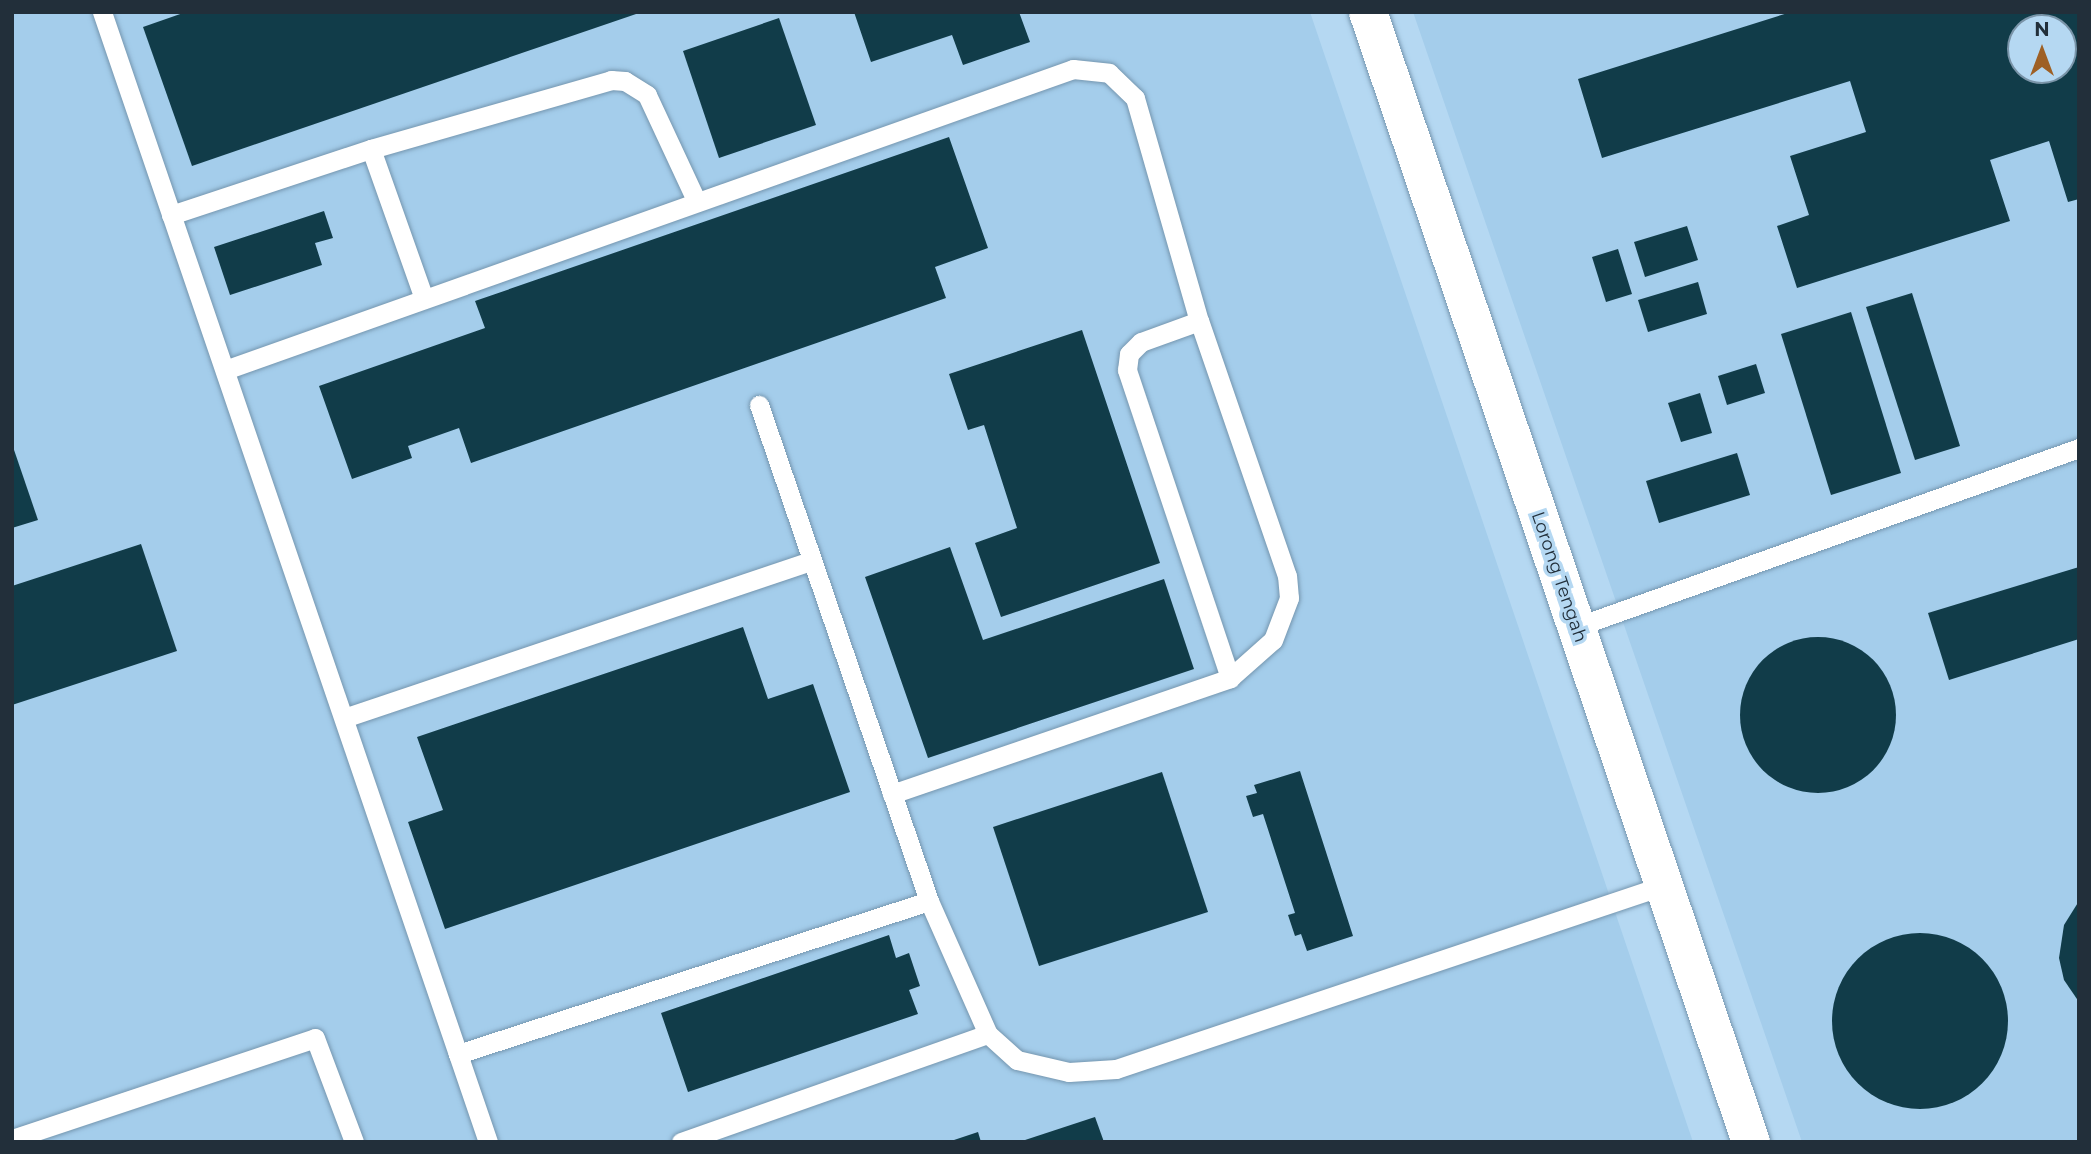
<!DOCTYPE html>
<style>
body{margin:0}
#map{position:relative;width:2091px;height:1154px;overflow:hidden;background:#b5d8f2;font-family:Montserrat,sans-serif}
div>[style]{position:absolute}
.built>*{inset:0;background:#a4cdeb}
.building>*{inset:0;background:#113c49}
.round{border-radius:50%}
.roads{filter:drop-shadow(0 0 2px #7596af) drop-shadow(0 0 2px #7596af)}
.service>*{height:19px;margin:-9.5px;padding:0 9.5px;transform-origin:9.5px;border-radius:9.5px;background:#fff}
.tertiary>*{height:38px;margin:-19px;padding:0 19px;transform-origin:19px;border-radius:19px;background:#fff}
span{translate:-50% -50%;white-space:nowrap;text-align:center;line-height:1.15;-webkit-text-stroke:7px #b5d8f2;paint-order:stroke}
.street-label{font-size:18px;color:#222f3a}
.frame{position:absolute;inset:0;border:14px solid #222f3a;pointer-events:none}
.north{position:absolute;left:2007px;top:14px;width:70px;height:70px;box-sizing:border-box;background:#b5d8f2;border:2px solid #7a94a8;border-radius:50%;rotate:0deg;font-size:19px;font-weight:700;line-height:28px;text-align:center;color:#222f3a}
.north::after{content:'';display:block;margin:auto;width:24px;height:32px;background:#9e6025;clip-path:polygon(50% 0,100% 100%,50% 72%,0 100%)}
</style>
<div id="map">
<div class="built">
<i style="clip-path:polygon(12px 12px,1310px 12px,1693px 1142px,12px 1142px)"></i>
<i style="clip-path:polygon(evenodd,1413px 12px,2079px 12px,2079px 1141px,1802px 1142px,1413px 12px,2021px 28px,2063px 28px,2063px 70px,2021px 70px,2021px 28px)"></i>
</div>
<div class="building">
<i style="clip-path:polygon(186px 12px,639px 12px,639px 13px,192px 166px,143px 27px)"></i>
<i style="clip-path:polygon(854px 12px,1019px 12px,1030px 42px,963px 65px,952px 35px,871px 62px)"></i>
<i style="clip-path:polygon(evenodd,1791px 12px,2079px 12px,2079px 199px,2068px 202px,2049px 141px,1990px 160px,2010px 221px,1797px 288px,1777px 226px,1809px 215px,1790px 156px,1866px 132px,1850px 81px,1602px 158px,1578px 79px,1791px 12px,2021px 28px,2063px 28px,2063px 70px,2021px 70px,2021px 28px)"></i>
<i style="clip-path:polygon(779px 18px,816px 125px,719px 158px,683px 51px)"></i>
<i style="clip-path:polygon(949px 137px,988px 248px,935px 267px,946px 298px,471px 463px,459px 428px,408px 446px,412px 458px,352px 479px,319px 386px,485px 328px,475px 301px)"></i>
<i style="clip-path:polygon(324px 211px,333px 238px,315px 243px,322px 265px,230px 295px,214px 247px)"></i>
<i style="clip-path:polygon(1687px 226px,1698px 260px,1645px 277px,1634px 242px)"></i>
<i style="clip-path:polygon(1618px 249px,1632px 294px,1606px 302px,1592px 257px)"></i>
<i style="clip-path:polygon(1698px 282px,1707px 314px,1648px 332px,1638px 300px)"></i>
<i style="clip-path:polygon(1912px 293px,1960px 446px,1915px 460px,1866px 307px)"></i>
<i style="clip-path:polygon(1851px 312px,1901px 473px,1831px 495px,1781px 334px)"></i>
<i style="clip-path:polygon(1082px 330px,1160px 563px,1001px 617px,975px 543px,1017px 528px,984px 425px,968px 430px,949px 374px)"></i>
<i style="clip-path:polygon(1756px 364px,1765px 393px,1727px 405px,1718px 376px)"></i>
<i style="clip-path:polygon(1700px 393px,1712px 433px,1681px 442px,1668px 403px)"></i>
<i style="clip-path:polygon(12px 444px,38px 520px,12px 528px)"></i>
<i style="clip-path:polygon(1737px 453px,1750px 495px,1659px 523px,1646px 481px)"></i>
<i style="clip-path:polygon(141px 544px,177px 651px,12px 705px,12px 586px)"></i>
<i style="clip-path:polygon(950px 547px,983px 640px,1164px 579px,1194px 669px,928px 758px,865px 577px)"></i>
<i style="clip-path:polygon(2079px 567px,2079px 639px,1949px 680px,1928px 613px)"></i>
<i style="clip-path:polygon(743px 627px,768px 699px,813px 684px,850px 792px,445px 929px,408px 822px,443px 810px,417px 737px)"></i>
<i class="round" style="left:1740px;top:637px;width:156px;height:156px"></i>
<i style="clip-path:polygon(1300px 771px,1353px 936px,1307px 951px,1301px 934px,1295px 936px,1288px 915px,1295px 913px,1263px 814px,1253px 817px,1246px 796px,1257px 793px,1254px 785px)"></i>
<i style="clip-path:polygon(1162px 772px,1208px 912px,1039px 966px,993px 827px)"></i>
<i style="clip-path:polygon(2079px 901px,2079px 1002px,2064px 980px,2059px 958px,2064px 925px)"></i>
<i class="round" style="left:1832px;top:933px;width:176px;height:176px"></i>
<i style="clip-path:polygon(889px 935px,896px 958px,909px 953px,920px 986px,909px 990px,918px 1014px,688px 1092px,661px 1013px)"></i>
<i style="clip-path:polygon(1095px 1117px,1104px 1142px,1022px 1142px,1022px 1141px)"></i>
<i style="clip-path:polygon(978px 1132px,981px 1142px,952px 1142px,951px 1141px)"></i>
</div>
<div class="roads">
<div class="service">
<i style="left:102px;top:12px;width:1194px;rotate:71.14deg"></i>
<i style="left:371px;top:149px;width:159px;rotate:70.5deg"></i>
<i style="left:171px;top:215px;width:211px;rotate:-18.3deg"></i>
<i style="left:371px;top:149px;width:250px;rotate:-16deg"></i>
<i style="left:611px;top:80px;width:14px;rotate:4deg"></i>
<i style="left:625px;top:81px;width:26px;rotate:32deg"></i>
<i style="left:647px;top:95px;width:118px;rotate:65deg"></i>
<i style="left:225px;top:370px;width:900px;rotate:-19.54deg"></i>
<i style="left:1073px;top:69px;width:36px;rotate:6deg"></i>
<i style="left:1109px;top:73px;width:36px;rotate:44deg"></i>
<i style="left:1135px;top:98px;width:232px;rotate:74deg"></i>
<i style="left:1199px;top:321px;width:62px;rotate:160.1deg"></i>
<i style="left:1141px;top:342px;width:17px;rotate:135deg"></i>
<i style="left:1129px;top:354px;width:16px;rotate:97deg"></i>
<i style="left:1127px;top:370px;width:325px;rotate:71.5deg"></i>
<i style="left:759px;top:405px;width:524px;rotate:71.08deg"></i>
<i style="left:929px;top:901px;width:145px;rotate:66.1deg"></i>
<i style="left:988px;top:1034px;width:39px;rotate:42deg"></i>
<i style="left:1017px;top:1060px;width:53px;rotate:13deg"></i>
<i style="left:1069px;top:1072px;width:47px;rotate:-3.7deg"></i>
<i style="left:1116px;top:1069px;width:579px;rotate:-18.53deg"></i>
<i style="left:1576px;top:627px;width:534px;rotate:-19.59deg"></i>
<i style="left:344px;top:718px;width:493px;rotate:-18.6deg"></i>
<i style="left:892px;top:794px;width:357px;rotate:-18.9deg"></i>
<i style="left:1230px;top:678px;width:57px;rotate:-41.5deg"></i>
<i style="left:1273px;top:640px;width:45px;rotate:-69.1deg"></i>
<i style="left:1289px;top:598px;width:22px;rotate:-95deg"></i>
<i style="left:1287px;top:576px;width:270px;rotate:-109deg"></i>
<i style="left:458px;top:1054px;width:495px;rotate:-18deg"></i>
<i style="left:12px;top:1139px;width:319px;rotate:-18.4deg"></i>
<i style="left:315px;top:1038px;width:111px;rotate:69.4deg"></i>
<i style="left:681px;top:1142px;width:325px;rotate:-19.4deg"></i>
</div>
<div class="tertiary">
<i style="left:1368px;top:12px;width:1193px;rotate:71.28deg"></i>
</div>
</div>
<div class="street-label">
<span style="left:1559px;top:577px;rotate:71deg">Lorong Tengah</span>
</div>
<div class="frame"></div>
<div class="north">N</div>
</div>
